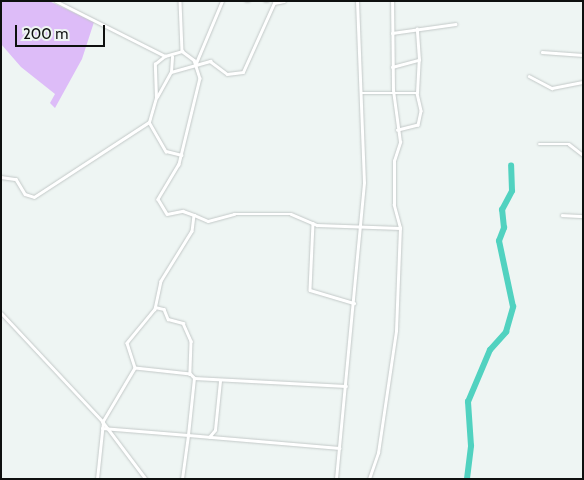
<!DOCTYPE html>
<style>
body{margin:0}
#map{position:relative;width:584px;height:480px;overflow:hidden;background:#eef5f3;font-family:Cabin,sans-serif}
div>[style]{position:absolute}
.green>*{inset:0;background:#ddbcf8}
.river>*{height:5.5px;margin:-2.75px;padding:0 2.75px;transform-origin:2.75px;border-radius:2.75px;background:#51d2c0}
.roads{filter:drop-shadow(0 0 1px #c3c9c8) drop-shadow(0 0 1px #c3c9c8)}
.minor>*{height:2.5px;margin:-1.25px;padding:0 1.25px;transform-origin:1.25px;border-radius:1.25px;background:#fff}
.tertiary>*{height:3px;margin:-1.5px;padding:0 1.5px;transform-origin:1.5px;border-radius:1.5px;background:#fff}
span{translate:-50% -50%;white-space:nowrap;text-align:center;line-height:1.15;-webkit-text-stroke:4px #eef5f3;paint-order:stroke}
.frame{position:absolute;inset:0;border:2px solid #0e100f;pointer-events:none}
.scale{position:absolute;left:15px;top:25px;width:90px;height:22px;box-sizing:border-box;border:2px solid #0e100f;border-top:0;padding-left:6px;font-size:15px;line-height:18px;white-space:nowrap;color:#0e100f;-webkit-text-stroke:4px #eef5f3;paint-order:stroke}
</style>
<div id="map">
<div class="green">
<i style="clip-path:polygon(1px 1px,49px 1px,94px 22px,82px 59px,55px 108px,50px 103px,55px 94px,21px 67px,1px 44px)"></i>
</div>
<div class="river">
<i style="left:467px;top:479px;width:33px;rotate:-83deg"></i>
<i style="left:471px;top:446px;width:44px;rotate:-93.9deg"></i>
<i style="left:468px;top:402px;width:56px;rotate:-67.1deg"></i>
<i style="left:490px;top:350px;width:24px;rotate:-48deg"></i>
<i style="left:506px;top:332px;width:26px;rotate:-74deg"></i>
<i style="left:513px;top:307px;width:67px;rotate:-102deg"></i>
<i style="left:499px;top:241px;width:14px;rotate:-69deg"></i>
<i style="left:504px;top:228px;width:18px;rotate:-96deg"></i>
<i style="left:502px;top:210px;width:21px;rotate:-62deg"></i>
<i style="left:512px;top:191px;width:25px;rotate:-92deg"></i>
</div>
<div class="roads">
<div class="minor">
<i style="left:56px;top:1px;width:122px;rotate:26.8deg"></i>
<i style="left:165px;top:56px;width:18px;rotate:-16deg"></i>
<i style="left:182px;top:51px;width:15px;rotate:37deg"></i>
<i style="left:194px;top:60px;width:19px;rotate:72deg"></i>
<i style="left:200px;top:78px;width:89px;rotate:103.7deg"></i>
<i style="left:179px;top:164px;width:41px;rotate:121deg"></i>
<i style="left:158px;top:199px;width:17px;rotate:59deg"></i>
<i style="left:167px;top:214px;width:16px;rotate:-11deg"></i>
<i style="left:183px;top:211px;width:12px;rotate:20deg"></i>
<i style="left:194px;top:215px;width:16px;rotate:97deg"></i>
<i style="left:192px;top:231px;width:59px;rotate:121.8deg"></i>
<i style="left:161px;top:281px;width:29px;rotate:102deg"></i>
<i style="left:155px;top:309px;width:44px;rotate:129.5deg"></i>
<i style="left:127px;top:343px;width:26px;rotate:72deg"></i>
<i style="left:135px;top:368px;width:63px;rotate:120.7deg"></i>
<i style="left:103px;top:422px;width:71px;rotate:53deg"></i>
<i style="left:180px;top:1px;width:50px;rotate:87.7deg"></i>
<i style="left:246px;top:1px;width:3px"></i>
<i style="left:265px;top:1px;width:3px"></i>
<i style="left:392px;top:33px;width:64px;rotate:-8.1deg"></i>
<i style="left:542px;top:52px;width:41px;rotate:4.2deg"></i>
<i style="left:196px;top:63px;width:67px;rotate:-67.2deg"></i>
<i style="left:392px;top:67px;width:28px;rotate:-15deg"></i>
<i style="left:419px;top:60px;width:31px;rotate:-94deg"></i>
<i style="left:171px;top:72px;width:41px;rotate:-15.8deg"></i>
<i style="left:210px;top:61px;width:21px;rotate:37deg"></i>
<i style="left:227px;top:74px;width:16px;rotate:-7deg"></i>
<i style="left:243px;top:72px;width:76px;rotate:-65.8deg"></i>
<i style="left:274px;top:3px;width:10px;rotate:-11deg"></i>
<i style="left:529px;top:76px;width:26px;rotate:28deg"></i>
<i style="left:552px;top:88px;width:32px;rotate:-11deg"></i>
<i style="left:361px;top:93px;width:56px"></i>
<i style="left:417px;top:93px;width:18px;rotate:77deg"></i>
<i style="left:421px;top:111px;width:14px;rotate:102deg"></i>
<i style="left:418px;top:125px;width:21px;rotate:166deg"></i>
<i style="left:417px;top:93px;width:33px;rotate:-87deg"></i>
<i style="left:157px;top:97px;width:29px;rotate:-61deg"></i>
<i style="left:171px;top:72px;width:15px;rotate:-86deg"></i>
<i style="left:149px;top:122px;width:25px;rotate:-74deg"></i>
<i style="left:156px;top:98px;width:34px;rotate:-92deg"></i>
<i style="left:155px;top:64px;width:13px;rotate:-39deg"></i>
<i style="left:539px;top:144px;width:30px"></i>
<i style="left:569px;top:144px;width:18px;rotate:38deg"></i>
<i style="left:1px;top:177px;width:15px;rotate:8deg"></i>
<i style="left:16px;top:179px;width:17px;rotate:59deg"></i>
<i style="left:25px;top:194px;width:9px;rotate:18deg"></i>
<i style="left:34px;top:197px;width:137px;rotate:-33.1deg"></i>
<i style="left:149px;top:122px;width:34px;rotate:60deg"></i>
<i style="left:166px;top:151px;width:16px;rotate:14deg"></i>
<i style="left:194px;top:215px;width:15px;rotate:23deg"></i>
<i style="left:208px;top:221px;width:27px;rotate:-15deg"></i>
<i style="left:234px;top:214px;width:57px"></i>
<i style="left:291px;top:214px;width:28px;rotate:23deg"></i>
<i style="left:317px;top:225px;width:83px;rotate:2.1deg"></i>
<i style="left:562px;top:215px;width:21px;rotate:3deg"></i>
<i style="left:313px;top:223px;width:67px;rotate:92.6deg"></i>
<i style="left:310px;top:290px;width:46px;rotate:16.5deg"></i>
<i style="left:155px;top:307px;width:9px;rotate:13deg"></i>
<i style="left:164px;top:309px;width:11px;rotate:68deg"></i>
<i style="left:168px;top:319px;width:16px;rotate:15deg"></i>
<i style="left:183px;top:323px;width:20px;rotate:66deg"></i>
<i style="left:191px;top:341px;width:33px;rotate:92deg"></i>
<i style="left:194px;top:378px;width:152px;rotate:3deg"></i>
<i style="left:102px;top:428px;width:86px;rotate:4.7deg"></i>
<i style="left:188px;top:435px;width:57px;rotate:-84deg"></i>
<i style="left:194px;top:378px;width:6px;rotate:-135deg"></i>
<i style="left:190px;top:374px;width:55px;rotate:-173.8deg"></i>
<i style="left:209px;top:437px;width:9px;rotate:-49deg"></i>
<i style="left:215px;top:430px;width:49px;rotate:-84.2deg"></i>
<i style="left:182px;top:479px;width:44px;rotate:-82.2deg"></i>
<i style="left:188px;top:435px;width:152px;rotate:4.9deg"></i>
<i style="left:336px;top:479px;width:297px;rotate:-84.6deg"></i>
<i style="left:364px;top:183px;width:182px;rotate:-92.2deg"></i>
<i style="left:369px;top:479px;width:28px;rotate:-71deg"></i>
<i style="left:378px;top:453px;width:123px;rotate:-81.6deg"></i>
<i style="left:396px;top:331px;width:103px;rotate:-87.8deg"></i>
<i style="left:400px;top:228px;width:24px;rotate:-105deg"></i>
<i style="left:394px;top:205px;width:44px;rotate:-90deg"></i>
<i style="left:394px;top:161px;width:20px;rotate:-72deg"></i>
<i style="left:400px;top:142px;width:52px;rotate:-97.7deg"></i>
<i style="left:393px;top:90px;width:89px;rotate:-90.6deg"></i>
</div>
<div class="tertiary">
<i style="left:1px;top:313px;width:149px;rotate:46.9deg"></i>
<i style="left:103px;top:422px;width:57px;rotate:96deg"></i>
</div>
</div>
<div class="frame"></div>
<div class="scale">200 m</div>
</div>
